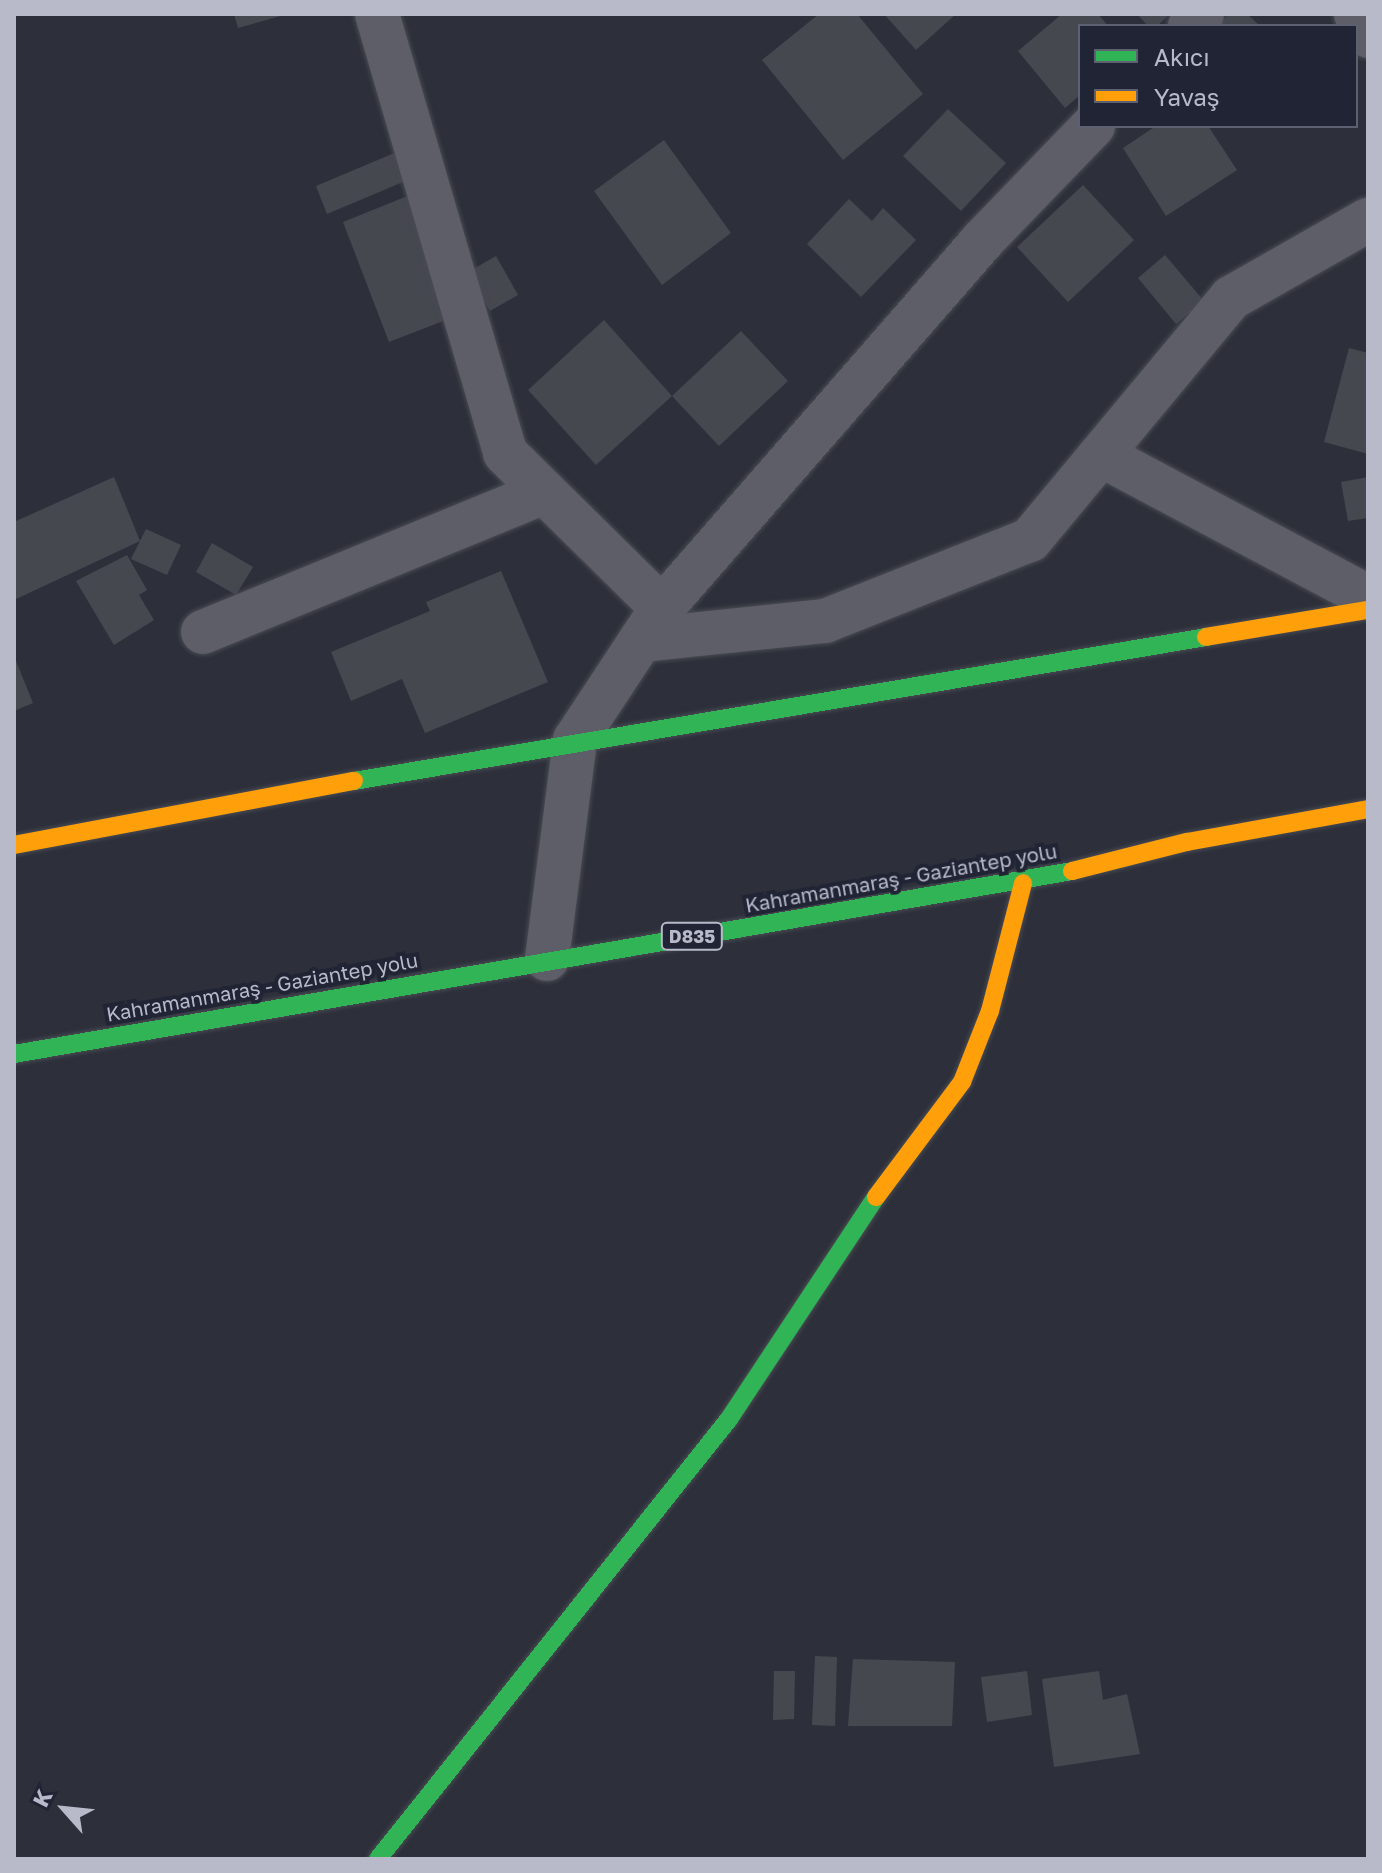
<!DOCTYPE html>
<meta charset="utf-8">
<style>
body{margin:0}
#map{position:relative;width:1382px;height:1873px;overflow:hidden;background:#2d303a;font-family:"Golos Text",sans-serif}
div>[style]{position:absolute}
.building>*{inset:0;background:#464850}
.roads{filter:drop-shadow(0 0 2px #494b53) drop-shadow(0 0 2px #494b53)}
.street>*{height:44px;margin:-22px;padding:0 22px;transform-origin:22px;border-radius:22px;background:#5d5e68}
.fast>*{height:18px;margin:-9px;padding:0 9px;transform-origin:9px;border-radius:9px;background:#30b455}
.slow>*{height:18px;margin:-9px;padding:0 9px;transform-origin:9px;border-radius:9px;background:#ff9f0a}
span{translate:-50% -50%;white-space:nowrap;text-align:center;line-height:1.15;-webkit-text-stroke:8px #202435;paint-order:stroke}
.shield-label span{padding:2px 6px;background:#202435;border:2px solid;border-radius:6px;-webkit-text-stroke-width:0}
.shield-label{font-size:18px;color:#b8baca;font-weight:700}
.street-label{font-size:20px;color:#b8baca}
.frame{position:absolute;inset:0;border:16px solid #b8baca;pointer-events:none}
.legend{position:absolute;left:1078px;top:24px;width:280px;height:104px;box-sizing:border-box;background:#202435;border:2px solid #5d6071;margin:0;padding:10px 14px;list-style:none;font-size:24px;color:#b8baca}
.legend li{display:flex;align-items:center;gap:16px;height:40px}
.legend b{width:40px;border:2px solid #5d6071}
.north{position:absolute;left:24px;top:1769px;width:80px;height:80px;-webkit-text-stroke:6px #202435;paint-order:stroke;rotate:297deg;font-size:22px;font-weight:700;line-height:32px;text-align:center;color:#b8baca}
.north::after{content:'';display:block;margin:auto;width:28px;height:36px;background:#b8baca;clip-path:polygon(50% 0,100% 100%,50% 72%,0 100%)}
</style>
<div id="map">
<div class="building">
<i style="clip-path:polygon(234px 14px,284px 14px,284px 15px,238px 28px)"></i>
<i style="clip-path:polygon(819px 14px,857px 14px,923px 94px,843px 160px,762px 60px)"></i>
<i style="clip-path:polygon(884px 14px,956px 14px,916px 50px)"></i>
<i style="clip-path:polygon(1062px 14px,1098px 14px,1108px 26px,1080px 26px,1080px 95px,1065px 108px,1018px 51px)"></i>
<i style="clip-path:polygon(1137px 14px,1170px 14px,1157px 26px,1148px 26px)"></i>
<i style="clip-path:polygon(1229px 14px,1247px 14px,1260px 26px,1218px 26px)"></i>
<i style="clip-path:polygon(948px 109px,1006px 163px,961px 211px,903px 156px)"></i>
<i style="clip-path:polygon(1156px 126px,1208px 126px,1237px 170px,1166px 216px,1123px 148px)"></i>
<i style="clip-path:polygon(664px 140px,731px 233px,662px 285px,594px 191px)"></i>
<i style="clip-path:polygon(399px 151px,410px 179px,327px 214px,316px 186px)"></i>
<i style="clip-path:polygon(1083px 185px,1134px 240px,1068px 302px,1017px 247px)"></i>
<i style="clip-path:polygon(410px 195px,456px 316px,389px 342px,343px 222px)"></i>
<i style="clip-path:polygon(849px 199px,872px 221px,883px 208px,916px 240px,861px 297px,807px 244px)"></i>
<i style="clip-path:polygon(1165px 255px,1204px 301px,1176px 324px,1138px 278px)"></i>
<i style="clip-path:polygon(496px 256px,518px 295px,490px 311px,468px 272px)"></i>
<i style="clip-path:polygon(604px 320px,672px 396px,596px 465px,528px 390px)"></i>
<i style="clip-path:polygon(741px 331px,788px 381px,719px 446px,672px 396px)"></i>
<i style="clip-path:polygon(1349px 348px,1368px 353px,1368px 454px,1324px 442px)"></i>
<i style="clip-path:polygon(114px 477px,140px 541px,146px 529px,181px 545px,167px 575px,131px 559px,140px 541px,14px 600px,14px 522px)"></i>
<i style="clip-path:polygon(1368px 477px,1368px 518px,1348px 521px,1341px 482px)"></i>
<i style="clip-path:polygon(212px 543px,253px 567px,236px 595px,196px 572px)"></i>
<i style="clip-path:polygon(127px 555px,147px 590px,139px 595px,154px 620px,114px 645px,76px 581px)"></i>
<i style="clip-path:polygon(501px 571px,548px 682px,425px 733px,402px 679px,351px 701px,331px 652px,430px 611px,426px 602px)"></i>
<i style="clip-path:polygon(14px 656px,33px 703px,14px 711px)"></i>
<i style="clip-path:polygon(815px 1656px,837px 1657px,835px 1726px,812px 1725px)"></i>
<i style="clip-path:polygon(853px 1659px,955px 1662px,952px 1726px,848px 1726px)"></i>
<i style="clip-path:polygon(774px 1671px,795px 1671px,794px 1719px,773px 1720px)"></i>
<i style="clip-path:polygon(1027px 1671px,1032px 1715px,987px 1722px,981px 1677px)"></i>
<i style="clip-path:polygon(1099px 1671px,1103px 1700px,1127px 1694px,1140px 1754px,1054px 1767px,1042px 1679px)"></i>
</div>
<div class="roads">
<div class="street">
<i style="left:377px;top:14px;width:457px;rotate:73.7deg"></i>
<i style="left:505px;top:453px;width:221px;rotate:44.6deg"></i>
<i style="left:1356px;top:14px;width:25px;rotate:61deg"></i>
<i style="left:1190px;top:26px;width:17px;rotate:-45deg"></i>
<i style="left:1101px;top:455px;width:302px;rotate:28deg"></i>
<i style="left:203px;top:632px;width:369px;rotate:-22.3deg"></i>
<i style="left:641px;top:640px;width:185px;rotate:-5.9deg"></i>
<i style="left:825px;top:621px;width:220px;rotate:-21.6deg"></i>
<i style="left:1030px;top:540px;width:315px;rotate:-50.3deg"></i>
<i style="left:1231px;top:298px;width:158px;rotate:-29.7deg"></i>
<i style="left:547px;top:959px;width:221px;rotate:-82.7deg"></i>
<i style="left:575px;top:740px;width:158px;rotate:-56.6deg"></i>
<i style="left:662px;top:608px;width:487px;rotate:-48.9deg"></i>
<i style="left:982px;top:241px;width:160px;rotate:-46deg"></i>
</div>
<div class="fast">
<i style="left:354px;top:781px;width:864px;rotate:-9.59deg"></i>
<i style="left:14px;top:1054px;width:1074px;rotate:-9.81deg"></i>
<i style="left:378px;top:1859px;width:563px;rotate:-51.42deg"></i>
<i style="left:729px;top:1419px;width:266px;rotate:-56.5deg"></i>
</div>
<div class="slow">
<i style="left:1206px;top:637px;width:164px;rotate:-9.5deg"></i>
<i style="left:14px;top:845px;width:346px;rotate:-10.7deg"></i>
<i style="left:1072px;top:871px;width:119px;rotate:-14.2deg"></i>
<i style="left:1187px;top:842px;width:184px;rotate:-10.3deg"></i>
<i style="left:876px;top:1197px;width:144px;rotate:-53.2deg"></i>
<i style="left:962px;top:1082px;width:76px;rotate:-68.5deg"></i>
<i style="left:990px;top:1011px;width:132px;rotate:-75.5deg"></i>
</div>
</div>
<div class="shield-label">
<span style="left:692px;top:936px">D835</span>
</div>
<div class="street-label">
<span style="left:901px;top:878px;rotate:-10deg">Kahramanmaraş - Gaziantep yolu</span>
<span style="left:262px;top:987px;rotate:-10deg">Kahramanmaraş - Gaziantep yolu</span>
</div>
<div class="frame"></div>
<ul class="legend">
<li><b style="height:10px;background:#30b455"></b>Akıcı</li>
<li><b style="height:10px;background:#ff9f0a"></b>Yavaş</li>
</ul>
<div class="north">K</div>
</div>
